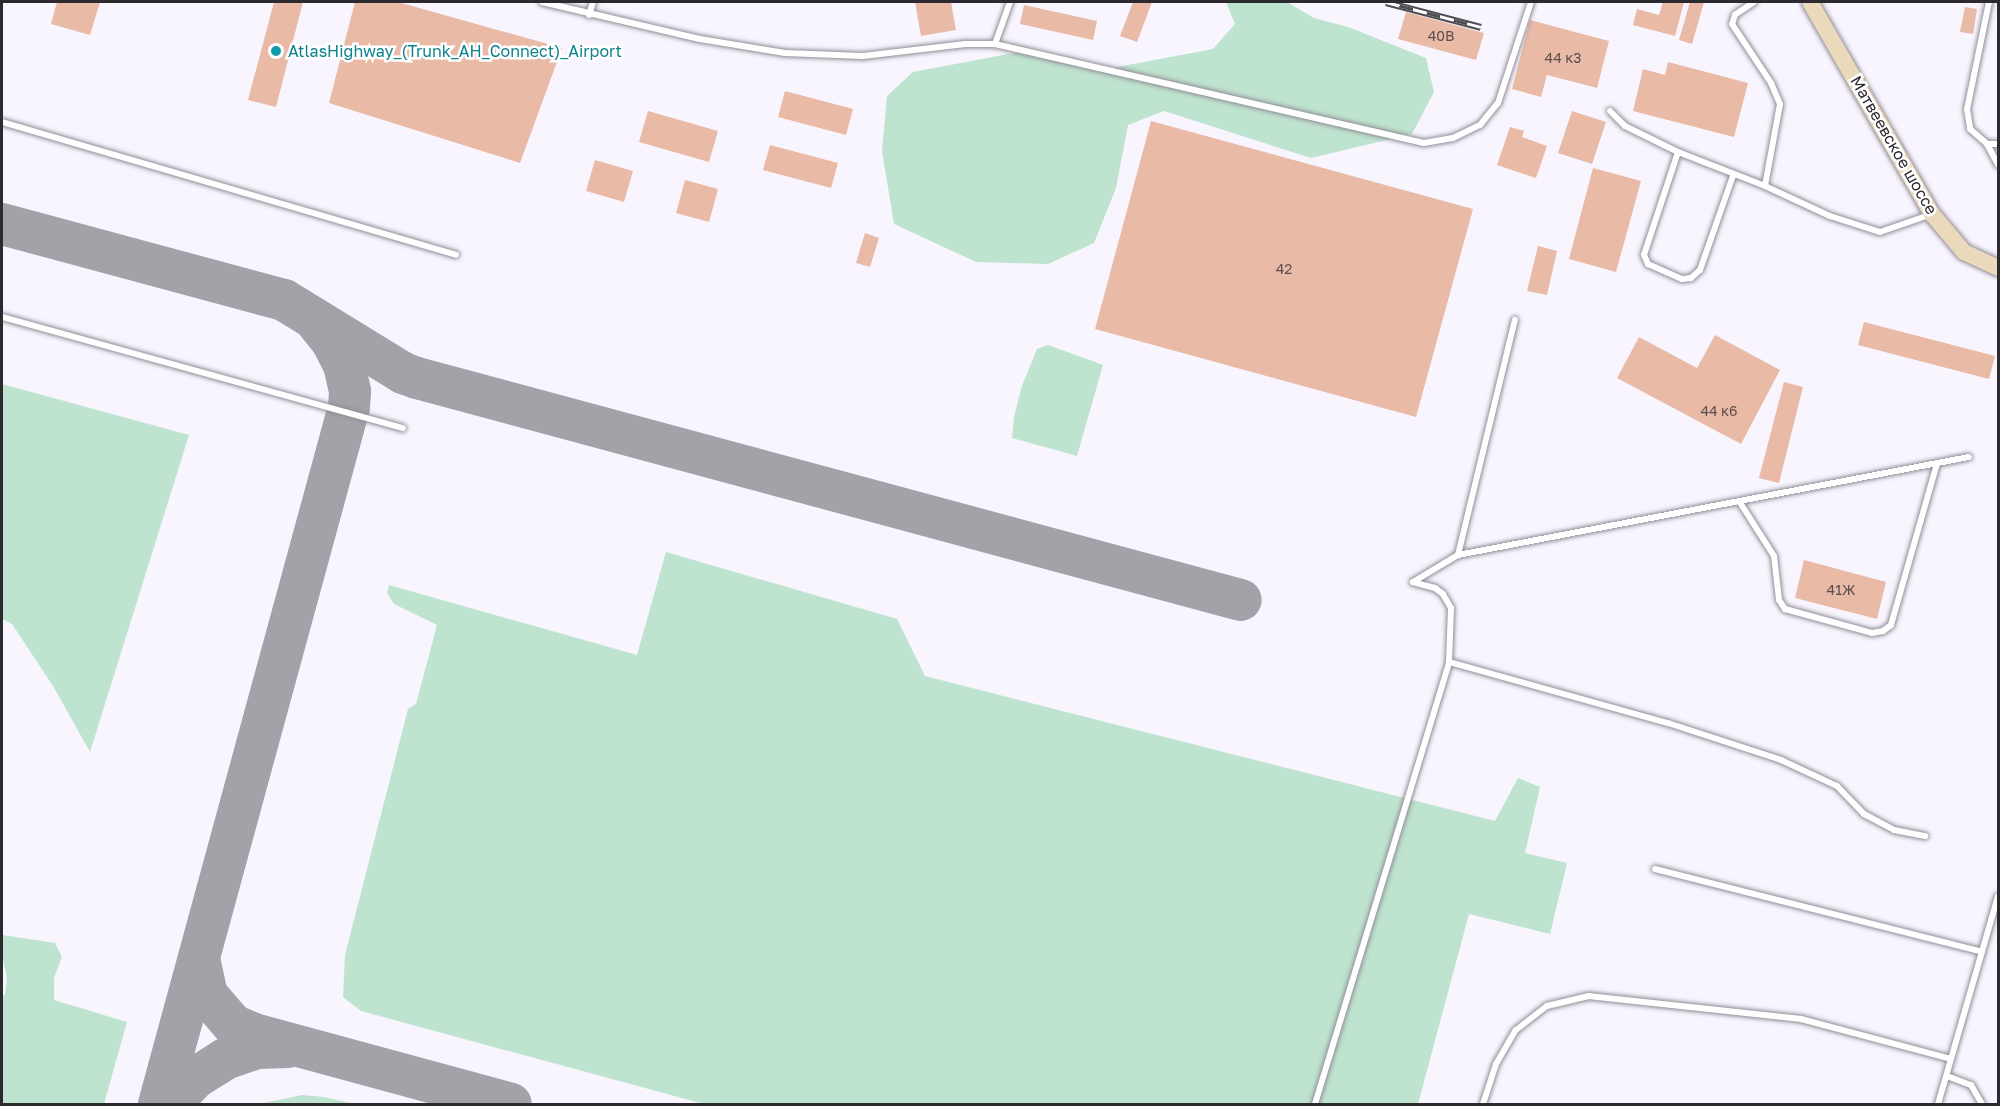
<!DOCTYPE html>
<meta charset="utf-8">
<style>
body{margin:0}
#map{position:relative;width:2000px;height:1106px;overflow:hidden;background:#f8f5fe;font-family:"Golos Text",sans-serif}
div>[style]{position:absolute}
.green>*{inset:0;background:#bee3ce}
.taxiway>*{height:42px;margin:-21px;padding:0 21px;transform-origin:21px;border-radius:21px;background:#a4a1a8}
.building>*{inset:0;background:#e9baa6}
.roads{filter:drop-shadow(0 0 2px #928e98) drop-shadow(0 0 2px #928e98)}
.lane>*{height:6px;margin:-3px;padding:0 3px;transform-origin:3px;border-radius:3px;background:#fff}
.secondary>*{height:16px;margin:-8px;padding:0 8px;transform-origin:8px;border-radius:8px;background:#ead9ba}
.rail>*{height:7px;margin-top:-3.5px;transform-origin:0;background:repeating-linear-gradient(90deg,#fff 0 14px,#504d52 0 28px);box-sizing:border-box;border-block:2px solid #504d52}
.dots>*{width:16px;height:16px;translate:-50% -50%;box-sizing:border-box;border:3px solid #fff;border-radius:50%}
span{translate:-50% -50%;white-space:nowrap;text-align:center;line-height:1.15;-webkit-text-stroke:5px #fff;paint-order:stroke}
.number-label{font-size:14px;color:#5b4e4c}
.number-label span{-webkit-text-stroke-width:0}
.culture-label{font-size:16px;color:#0d838f}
.left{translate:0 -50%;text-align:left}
.street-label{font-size:16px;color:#2c2a2e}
.frame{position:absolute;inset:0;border:3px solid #2c2a2e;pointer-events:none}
</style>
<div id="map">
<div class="green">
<i style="clip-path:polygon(1226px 2px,1287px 2px,1314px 18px,1348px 27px,1426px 58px,1434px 92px,1412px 134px,1311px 158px,1164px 111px,1128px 125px,1116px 188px,1094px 243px,1048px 264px,976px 262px,894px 224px,882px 151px,887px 96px,913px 72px,1019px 52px,1112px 68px,1213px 49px,1235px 24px)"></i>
<i style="clip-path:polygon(1048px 345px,1103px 365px,1077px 456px,1012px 438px,1014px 417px,1022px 386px,1037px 349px)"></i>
<i style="clip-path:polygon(2px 384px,189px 435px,90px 752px,53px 686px,12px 624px,2px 619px)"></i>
<i style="clip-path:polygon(666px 552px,897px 619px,925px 676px,1495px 821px,1518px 778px,1540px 787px,1525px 853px,1567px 863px,1550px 934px,1469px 914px,1418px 1104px,704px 1104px,361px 1011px,343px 997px,345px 955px,408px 709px,416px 704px,437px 625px,394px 604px,387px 593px,389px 585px,637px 655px)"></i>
<i style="clip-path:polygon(2px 935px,55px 943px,62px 957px,54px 978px,54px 1000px,127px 1022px,104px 1104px,2px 1104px,2px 996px,5px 995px,7px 978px,2px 955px)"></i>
<i style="clip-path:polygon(302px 1095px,324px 1097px,355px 1104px,259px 1104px)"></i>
</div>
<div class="taxiway">
<i style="left:2px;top:224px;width:292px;rotate:15.1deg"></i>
<i style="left:284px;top:300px;width:140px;rotate:31.5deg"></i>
<i style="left:403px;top:373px;width:15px;rotate:20deg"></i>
<i style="left:417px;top:378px;width:853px;rotate:15.08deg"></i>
<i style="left:199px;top:958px;width:38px;rotate:78deg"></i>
<i style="left:207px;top:995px;width:40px;rotate:49deg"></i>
<i style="left:233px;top:1025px;width:23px;rotate:23deg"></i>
<i style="left:254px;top:1034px;width:266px;rotate:15.2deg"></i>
<i style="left:159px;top:1104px;width:722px;rotate:-74.75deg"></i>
<i style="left:349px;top:407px;width:16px;rotate:-86deg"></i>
<i style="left:350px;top:391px;width:27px;rotate:-103deg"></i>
<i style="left:344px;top:365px;width:28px;rotate:-117deg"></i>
<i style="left:331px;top:340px;width:21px;rotate:-129deg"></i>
<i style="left:170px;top:1104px;width:36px;rotate:-46deg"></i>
<i style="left:195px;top:1078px;width:36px;rotate:-32deg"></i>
<i style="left:225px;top:1059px;width:34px;rotate:-19deg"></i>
<i style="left:257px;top:1048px;width:31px;rotate:-2deg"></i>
</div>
<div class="building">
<i style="clip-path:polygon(57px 2px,100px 2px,90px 35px,51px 24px)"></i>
<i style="clip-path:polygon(274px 2px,303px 2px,276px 107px,248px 100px)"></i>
<i style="clip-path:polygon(355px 2px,398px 2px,562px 48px,520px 163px,329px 103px)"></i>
<i style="clip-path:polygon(915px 2px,951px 2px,956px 30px,921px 36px)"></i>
<i style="clip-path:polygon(1133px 2px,1152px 2px,1137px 42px,1120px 36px)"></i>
<i style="clip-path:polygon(1663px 2px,1684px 2px,1675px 36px,1633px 25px,1637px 9px,1659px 15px)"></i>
<i style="clip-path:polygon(1690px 2px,1704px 2px,1692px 44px,1679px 40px)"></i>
<i style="clip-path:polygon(1024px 5px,1097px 21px,1093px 40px,1020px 24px)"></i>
<i style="clip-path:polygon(1965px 7px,1977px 9px,1973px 34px,1960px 32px)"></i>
<i style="clip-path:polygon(1406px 12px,1484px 33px,1476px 60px,1398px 39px)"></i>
<i style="clip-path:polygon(1530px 20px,1609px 41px,1597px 88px,1547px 75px,1541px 97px,1512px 89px)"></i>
<i style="clip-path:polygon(1668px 62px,1748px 83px,1734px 137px,1633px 111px,1643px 69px,1665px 75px)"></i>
<i style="clip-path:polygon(785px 91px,853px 109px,846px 135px,778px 117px)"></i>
<i style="clip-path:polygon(648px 111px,718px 131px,709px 162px,639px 142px)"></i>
<i style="clip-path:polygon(1572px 111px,1606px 122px,1592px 164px,1558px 153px)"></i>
<i style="clip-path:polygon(1151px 121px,1473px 209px,1416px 417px,1095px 329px)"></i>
<i style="clip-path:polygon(1510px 127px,1524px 131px,1522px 137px,1547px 146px,1536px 178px,1497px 165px)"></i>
<i style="clip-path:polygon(770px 145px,838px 163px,831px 188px,763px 170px)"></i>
<i style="clip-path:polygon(595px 160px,633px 171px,624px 202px,586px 191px)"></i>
<i style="clip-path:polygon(1593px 168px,1641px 181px,1616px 272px,1569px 259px)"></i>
<i style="clip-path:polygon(685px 180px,718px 189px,709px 222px,676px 213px)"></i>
<i style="clip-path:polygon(865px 233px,879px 238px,870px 267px,856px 263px)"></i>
<i style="clip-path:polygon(1538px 246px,1557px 251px,1547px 295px,1527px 291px)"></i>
<i style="clip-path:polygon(1864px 322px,1995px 356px,1989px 379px,1858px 345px)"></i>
<i style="clip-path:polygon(1715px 335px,1780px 370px,1741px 444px,1617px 378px,1639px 337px,1697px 368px)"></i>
<i style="clip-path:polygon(1784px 382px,1803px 387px,1779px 483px,1759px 478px)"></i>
<i style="clip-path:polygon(1804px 560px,1886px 582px,1877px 619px,1795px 598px)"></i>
</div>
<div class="roads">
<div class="lane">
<i style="left:542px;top:2px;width:162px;rotate:13.2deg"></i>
<i style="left:700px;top:39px;width:86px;rotate:9.4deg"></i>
<i style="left:785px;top:53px;width:78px;rotate:2.2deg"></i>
<i style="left:863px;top:56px;width:103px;rotate:-6.7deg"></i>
<i style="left:965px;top:44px;width:30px"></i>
<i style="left:995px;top:44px;width:440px;rotate:13deg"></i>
<i style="left:1424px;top:143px;width:29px;rotate:-10deg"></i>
<i style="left:1453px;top:138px;width:30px;rotate:-26deg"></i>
<i style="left:1480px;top:125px;width:28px;rotate:-51deg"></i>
<i style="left:1498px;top:103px;width:106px;rotate:-71.9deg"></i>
<i style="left:1754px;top:2px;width:23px;rotate:146deg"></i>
<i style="left:1735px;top:15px;width:9px;rotate:108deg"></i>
<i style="left:1732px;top:24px;width:71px;rotate:56.5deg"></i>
<i style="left:1771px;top:83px;width:23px;rotate:67deg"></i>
<i style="left:1780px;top:104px;width:83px;rotate:100.4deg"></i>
<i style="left:1989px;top:2px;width:109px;rotate:101.6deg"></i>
<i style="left:1967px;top:109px;width:20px;rotate:81deg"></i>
<i style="left:1970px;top:129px;width:23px;rotate:41deg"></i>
<i style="left:1987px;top:144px;width:11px"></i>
<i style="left:589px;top:15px;width:14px;rotate:-73deg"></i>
<i style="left:995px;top:44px;width:45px;rotate:-70.3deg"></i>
<i style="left:1610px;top:111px;width:21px;rotate:45deg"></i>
<i style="left:1625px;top:126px;width:59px;rotate:26.1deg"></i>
<i style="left:1678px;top:152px;width:93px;rotate:21.3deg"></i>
<i style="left:1765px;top:186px;width:72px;rotate:24.8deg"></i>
<i style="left:1830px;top:216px;width:52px;rotate:17.7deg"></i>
<i style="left:1880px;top:232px;width:52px;rotate:-19.1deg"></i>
<i style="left:2px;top:122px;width:473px;rotate:16.3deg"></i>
<i style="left:1987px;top:144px;width:24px;rotate:62deg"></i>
<i style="left:1678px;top:152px;width:108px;rotate:108.3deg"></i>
<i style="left:1644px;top:255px;width:10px;rotate:66deg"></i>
<i style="left:1648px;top:264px;width:37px;rotate:24deg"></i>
<i style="left:1682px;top:279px;width:9px;rotate:-6deg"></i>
<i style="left:1691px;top:278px;width:12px;rotate:-42deg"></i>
<i style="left:1700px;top:270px;width:100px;rotate:-70.7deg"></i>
<i style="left:2px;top:317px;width:416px;rotate:15.5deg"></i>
<i style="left:1739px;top:501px;width:65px;rotate:57.5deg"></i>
<i style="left:1774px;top:556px;width:44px;rotate:83.5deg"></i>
<i style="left:1779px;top:600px;width:11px;rotate:56deg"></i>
<i style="left:1785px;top:609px;width:90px;rotate:15.4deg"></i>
<i style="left:1872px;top:633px;width:11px;rotate:-10deg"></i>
<i style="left:1883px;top:631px;width:10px;rotate:-37deg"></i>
<i style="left:1891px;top:625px;width:167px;rotate:-74.1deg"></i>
<i style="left:1458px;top:555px;width:242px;rotate:-76.4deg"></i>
<i style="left:1413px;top:582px;width:52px;rotate:-31deg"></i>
<i style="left:1458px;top:555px;width:520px;rotate:-10.86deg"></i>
<i style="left:1449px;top:662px;width:227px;rotate:15.6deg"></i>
<i style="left:1668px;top:723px;width:119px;rotate:18.1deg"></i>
<i style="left:1781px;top:760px;width:62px;rotate:24.9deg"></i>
<i style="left:1837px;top:786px;width:39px;rotate:46deg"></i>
<i style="left:1864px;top:814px;width:34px;rotate:28deg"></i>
<i style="left:1894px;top:830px;width:32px;rotate:11deg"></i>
<i style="left:1655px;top:869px;width:337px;rotate:14.2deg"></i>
<i style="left:1947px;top:1076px;width:26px;rotate:21deg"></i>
<i style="left:1971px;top:1085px;width:22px;rotate:60deg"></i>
<i style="left:1315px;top:1104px;width:462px;rotate:-73.1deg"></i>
<i style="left:1449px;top:662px;width:54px;rotate:-87.9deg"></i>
<i style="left:1451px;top:608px;width:16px;rotate:-120deg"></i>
<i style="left:1443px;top:594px;width:10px;rotate:-143deg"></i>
<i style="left:1435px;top:588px;width:23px;rotate:-165deg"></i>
<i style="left:1483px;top:1104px;width:42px;rotate:-72deg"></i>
<i style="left:1496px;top:1064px;width:39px;rotate:-60deg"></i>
<i style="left:1516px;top:1030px;width:39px;rotate:-38deg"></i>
<i style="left:1547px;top:1006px;width:43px;rotate:-13.4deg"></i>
<i style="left:1589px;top:996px;width:213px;rotate:6.2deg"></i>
<i style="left:1801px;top:1019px;width:155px;rotate:14.9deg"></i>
<i style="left:1938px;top:1104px;width:216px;rotate:-73.9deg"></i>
</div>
<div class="secondary">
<i style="left:1810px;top:2px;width:245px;rotate:60.1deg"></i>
<i style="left:1932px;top:214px;width:50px;rotate:49.9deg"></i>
<i style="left:1964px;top:252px;width:38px;rotate:25deg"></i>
</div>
</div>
<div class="rail">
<i style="left:1386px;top:2px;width:98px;rotate:14.7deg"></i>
</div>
<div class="dots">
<i style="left:276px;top:51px;background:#0f9aa8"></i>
</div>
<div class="number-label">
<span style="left:1441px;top:36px">40В</span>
<span style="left:1563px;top:58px">44 к3</span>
<span style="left:1284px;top:269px">42</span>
<span style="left:1719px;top:411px">44 к6</span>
<span style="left:1841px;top:590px">41Ж</span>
</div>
<div class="culture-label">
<span class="left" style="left:288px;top:51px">AtlasHighway_(Trunk_AH_Connect)_Airport</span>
</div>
<div class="street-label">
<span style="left:1894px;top:145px;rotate:60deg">Матвеевское шоссе</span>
</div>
<div class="frame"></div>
</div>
